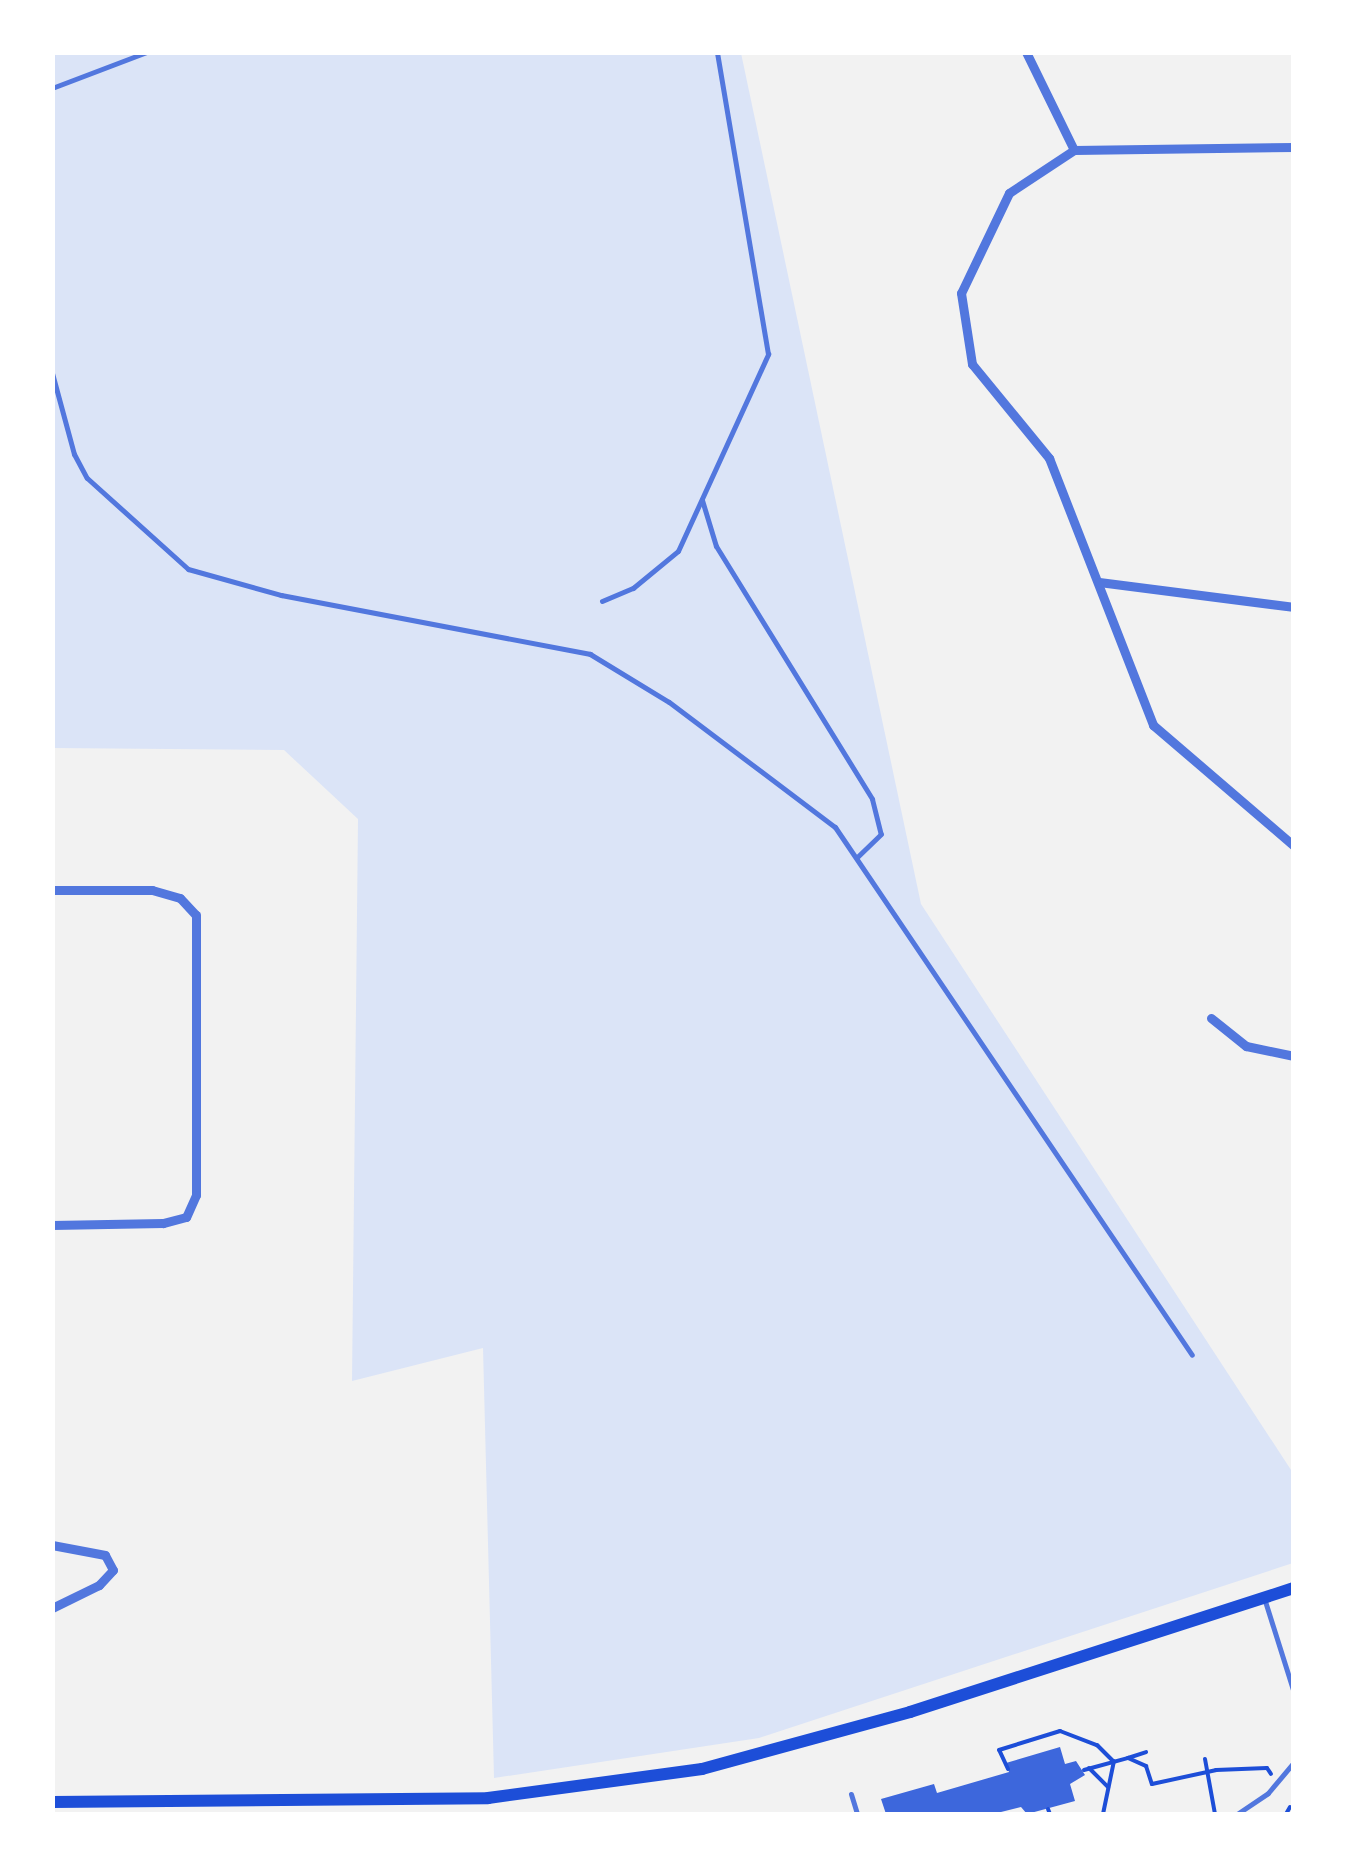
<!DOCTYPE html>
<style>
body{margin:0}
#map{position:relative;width:1346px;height:1867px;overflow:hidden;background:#f2f2f2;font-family:"Fira Sans",sans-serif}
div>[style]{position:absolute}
.green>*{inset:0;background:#dbe4f7}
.building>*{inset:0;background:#3d67dc}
.path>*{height:4px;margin:-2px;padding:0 2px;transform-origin:2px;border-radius:2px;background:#1d4ed8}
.service>*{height:5px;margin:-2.5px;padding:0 2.5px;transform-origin:2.5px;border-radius:2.5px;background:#5277de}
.minor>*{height:9px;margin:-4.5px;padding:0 4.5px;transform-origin:4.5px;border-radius:4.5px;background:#5277de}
.secondary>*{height:12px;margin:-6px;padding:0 6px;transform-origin:6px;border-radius:6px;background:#1d4ed8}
span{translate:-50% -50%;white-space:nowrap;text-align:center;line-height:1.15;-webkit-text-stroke:10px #fff;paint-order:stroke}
.frame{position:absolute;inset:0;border:55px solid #fff;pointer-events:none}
</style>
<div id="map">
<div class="green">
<i style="clip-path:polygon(53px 53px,741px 53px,921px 904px,1293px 1473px,1293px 1563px,759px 1738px,494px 1778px,483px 1348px,352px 1381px,358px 819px,284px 750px,53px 748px)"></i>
</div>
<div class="building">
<i style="clip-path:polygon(1060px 1747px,1065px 1764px,1076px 1761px,1085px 1775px,1070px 1784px,1075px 1801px,1027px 1814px,1021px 1807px,993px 1814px,886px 1814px,881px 1799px,934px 1784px,937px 1793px,1009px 1772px,1006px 1763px)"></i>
</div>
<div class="path">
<i style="left:1128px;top:1758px;width:19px;rotate:-18deg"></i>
<i style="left:1205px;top:1759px;width:56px;rotate:79.7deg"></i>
<i style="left:1089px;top:1768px;width:27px;rotate:45deg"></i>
<i style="left:1008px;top:1769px;width:21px;rotate:-115deg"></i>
<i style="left:999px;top:1750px;width:64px;rotate:-17.3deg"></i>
<i style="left:1060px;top:1731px;width:40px;rotate:21deg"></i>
<i style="left:1097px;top:1745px;width:23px;rotate:45deg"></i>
<i style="left:1084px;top:1770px;width:46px;rotate:-15.3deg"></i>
<i style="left:1128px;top:1758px;width:20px;rotate:24deg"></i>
<i style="left:1146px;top:1766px;width:19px;rotate:72deg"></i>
<i style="left:1152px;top:1784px;width:66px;rotate:-12.3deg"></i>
<i style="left:1216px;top:1770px;width:51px;rotate:-2.2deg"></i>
<i style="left:1267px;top:1768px;width:7px;rotate:56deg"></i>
<i style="left:1293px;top:1796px;width:1px"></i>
<i style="left:1048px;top:1809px;width:5px;rotate:68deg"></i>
<i style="left:1103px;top:1814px;width:54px;rotate:-78.3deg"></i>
<i style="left:1286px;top:1814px;width:8px;rotate:-60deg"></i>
</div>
<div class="service">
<i style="left:52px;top:88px;width:102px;rotate:-20.8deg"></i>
<i style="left:52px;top:373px;width:84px;rotate:74.8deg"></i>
<i style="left:74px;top:454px;width:27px;rotate:62deg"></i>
<i style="left:87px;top:478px;width:136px;rotate:42deg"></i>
<i style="left:188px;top:569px;width:97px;rotate:15.6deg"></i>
<i style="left:281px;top:595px;width:315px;rotate:10.8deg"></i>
<i style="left:590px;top:654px;width:92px;rotate:31.3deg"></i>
<i style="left:669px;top:702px;width:208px;rotate:37deg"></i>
<i style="left:835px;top:827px;width:637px;rotate:55.94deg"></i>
<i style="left:702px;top:500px;width:48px;rotate:73.1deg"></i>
<i style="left:716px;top:546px;width:297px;rotate:58.3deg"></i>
<i style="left:872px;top:799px;width:36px;rotate:76deg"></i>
<i style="left:881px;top:834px;width:32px;rotate:136deg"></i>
<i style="left:602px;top:601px;width:34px;rotate:-23deg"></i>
<i style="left:633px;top:588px;width:58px;rotate:-39.4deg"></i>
<i style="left:678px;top:551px;width:217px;rotate:-65.4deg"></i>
<i style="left:768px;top:354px;width:306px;rotate:-99.6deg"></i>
<i style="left:1265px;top:1601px;width:96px;rotate:72.5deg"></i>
<i style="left:851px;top:1794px;width:21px;rotate:73deg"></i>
<i style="left:1237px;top:1814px;width:37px;rotate:-34deg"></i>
<i style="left:1268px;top:1793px;width:40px;rotate:-50deg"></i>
</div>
<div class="minor">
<i style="left:1026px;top:52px;width:109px;rotate:63.9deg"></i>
<i style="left:1074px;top:150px;width:78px;rotate:146.5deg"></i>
<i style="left:1009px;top:193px;width:111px;rotate:115.6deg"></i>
<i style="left:961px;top:293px;width:72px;rotate:81.2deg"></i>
<i style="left:972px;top:364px;width:122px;rotate:50.7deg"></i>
<i style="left:1049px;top:458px;width:287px;rotate:68.7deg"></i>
<i style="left:1153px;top:725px;width:186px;rotate:40.6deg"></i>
<i style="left:1074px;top:150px;width:220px;rotate:-0.8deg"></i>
<i style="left:1099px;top:582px;width:197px;rotate:7.3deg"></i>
<i style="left:52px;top:890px;width:100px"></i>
<i style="left:152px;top:890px;width:29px;rotate:16deg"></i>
<i style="left:180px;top:898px;width:23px;rotate:47deg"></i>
<i style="left:196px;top:915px;width:280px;rotate:90deg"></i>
<i style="left:196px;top:1195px;width:24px;rotate:114deg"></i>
<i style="left:186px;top:1217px;width:24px;rotate:165deg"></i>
<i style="left:163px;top:1223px;width:111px;rotate:179deg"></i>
<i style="left:1211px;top:1018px;width:45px;rotate:38.7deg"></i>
<i style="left:1246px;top:1046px;width:49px;rotate:11.8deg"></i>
<i style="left:52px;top:1545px;width:54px;rotate:10.7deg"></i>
<i style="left:105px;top:1555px;width:17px;rotate:62deg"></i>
<i style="left:113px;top:1570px;width:21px;rotate:133deg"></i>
<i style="left:99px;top:1585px;width:52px;rotate:153.9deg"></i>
</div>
<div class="secondary">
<i style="left:52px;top:1802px;width:436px;rotate:-0.5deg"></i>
<i style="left:488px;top:1798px;width:216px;rotate:-7.7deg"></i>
<i style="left:702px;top:1769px;width:216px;rotate:-15.3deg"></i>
<i style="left:910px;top:1712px;width:404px;rotate:-17.9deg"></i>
</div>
<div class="frame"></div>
</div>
